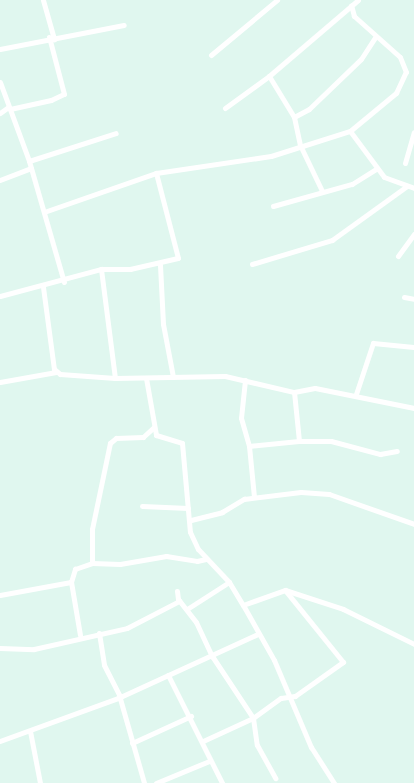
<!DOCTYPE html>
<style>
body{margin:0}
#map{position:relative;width:414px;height:783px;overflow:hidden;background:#e0f7ef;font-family:"Exo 2",sans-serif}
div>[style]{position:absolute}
.minor>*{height:5px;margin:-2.5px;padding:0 2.5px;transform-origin:2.5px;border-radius:2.5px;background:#fff}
span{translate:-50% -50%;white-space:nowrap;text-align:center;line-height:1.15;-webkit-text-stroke:3.5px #fff;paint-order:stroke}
</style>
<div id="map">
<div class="minor">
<i style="left:43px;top:0;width:41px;rotate:74.2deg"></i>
<i style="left:0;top:49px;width:126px;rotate:-11deg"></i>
<i style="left:211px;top:55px;width:86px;rotate:-39.8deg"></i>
<i style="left:269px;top:76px;width:48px;rotate:58.6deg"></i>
<i style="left:294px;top:117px;width:29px;rotate:78deg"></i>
<i style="left:300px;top:145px;width:51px;rotate:64.4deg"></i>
<i style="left:0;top:82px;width:84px;rotate:69.8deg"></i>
<i style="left:29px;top:161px;width:126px;rotate:73.9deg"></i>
<i style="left:225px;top:108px;width:54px;rotate:-36deg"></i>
<i style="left:269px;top:76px;width:117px;rotate:-40.5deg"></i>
<i style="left:10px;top:109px;width:42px;rotate:-12.4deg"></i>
<i style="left:51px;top:100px;width:14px;rotate:-25deg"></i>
<i style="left:64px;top:94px;width:59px;rotate:-104.7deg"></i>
<i style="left:0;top:113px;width:9px;rotate:-36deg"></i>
<i style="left:294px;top:117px;width:17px;rotate:-28deg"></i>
<i style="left:309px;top:109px;width:72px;rotate:-43.9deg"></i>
<i style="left:361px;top:59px;width:27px;rotate:-57deg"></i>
<i style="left:350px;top:131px;width:57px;rotate:53.5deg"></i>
<i style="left:384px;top:177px;width:32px;rotate:20deg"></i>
<i style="left:29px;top:161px;width:91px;rotate:-17.8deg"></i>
<i style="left:405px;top:163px;width:32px;rotate:-74deg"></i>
<i style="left:0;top:180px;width:33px;rotate:-21deg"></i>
<i style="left:273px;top:206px;width:82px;rotate:-15.6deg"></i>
<i style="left:352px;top:184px;width:28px;rotate:-32deg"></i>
<i style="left:44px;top:212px;width:119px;rotate:-19.2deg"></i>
<i style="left:156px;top:173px;width:116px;rotate:-8.4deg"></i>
<i style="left:271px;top:156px;width:83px;rotate:-17.6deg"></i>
<i style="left:350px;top:131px;width:60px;rotate:-39.6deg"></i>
<i style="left:396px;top:93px;width:23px;rotate:-65deg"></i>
<i style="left:406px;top:72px;width:16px;rotate:-112deg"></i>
<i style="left:400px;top:57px;width:62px;rotate:-138.3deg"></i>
<i style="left:354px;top:16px;width:11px;rotate:-105deg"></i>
<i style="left:398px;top:256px;width:27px;rotate:-54deg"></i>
<i style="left:252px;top:264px;width:84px;rotate:-16.7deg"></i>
<i style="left:332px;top:240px;width:92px;rotate:-35.8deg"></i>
<i style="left:160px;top:265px;width:59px;rotate:87.1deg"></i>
<i style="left:163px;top:324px;width:54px;rotate:79.3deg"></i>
<i style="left:101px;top:269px;width:110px;rotate:82.7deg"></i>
<i style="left:43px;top:287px;width:83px;rotate:82.4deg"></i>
<i style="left:54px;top:369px;width:8px;rotate:40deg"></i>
<i style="left:60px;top:374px;width:55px;rotate:4.2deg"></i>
<i style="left:115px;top:378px;width:110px;rotate:-1deg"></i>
<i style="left:225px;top:376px;width:71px;rotate:13.1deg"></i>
<i style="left:294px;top:392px;width:21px;rotate:-11deg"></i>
<i style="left:315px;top:388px;width:101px;rotate:11.4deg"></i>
<i style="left:0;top:296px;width:105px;rotate:-15deg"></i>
<i style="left:101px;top:269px;width:29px"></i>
<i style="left:130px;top:269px;width:49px;rotate:-12.9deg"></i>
<i style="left:178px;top:258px;width:88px;rotate:-104.5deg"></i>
<i style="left:404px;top:297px;width:10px;rotate:11deg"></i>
<i style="left:146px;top:378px;width:58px;rotate:80deg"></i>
<i style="left:156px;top:435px;width:27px;rotate:17deg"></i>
<i style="left:182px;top:443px;width:89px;rotate:84.9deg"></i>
<i style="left:190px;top:532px;width:19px;rotate:65deg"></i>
<i style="left:198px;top:549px;width:45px;rotate:46.8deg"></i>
<i style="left:229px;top:582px;width:27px;rotate:59deg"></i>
<i style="left:243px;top:605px;width:63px;rotate:60.6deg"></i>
<i style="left:274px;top:660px;width:95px;rotate:67deg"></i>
<i style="left:311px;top:747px;width:43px;rotate:57.4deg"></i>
<i style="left:245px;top:380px;width:38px;rotate:96deg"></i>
<i style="left:241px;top:418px;width:29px;rotate:74deg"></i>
<i style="left:249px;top:446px;width:51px;rotate:84.4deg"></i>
<i style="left:0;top:382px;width:57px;rotate:-10.1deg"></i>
<i style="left:356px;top:394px;width:54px;rotate:-71.6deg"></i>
<i style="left:373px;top:343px;width:41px;rotate:5.6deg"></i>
<i style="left:299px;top:441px;width:32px"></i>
<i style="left:331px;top:441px;width:51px;rotate:14.9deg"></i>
<i style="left:380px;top:454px;width:17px;rotate:-10deg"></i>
<i style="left:249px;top:446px;width:50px;rotate:-5.7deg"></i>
<i style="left:299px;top:441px;width:49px;rotate:-95.8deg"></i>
<i style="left:142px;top:506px;width:46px;rotate:2.5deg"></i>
<i style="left:191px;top:520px;width:32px;rotate:-14deg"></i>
<i style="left:222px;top:512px;width:26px;rotate:-31deg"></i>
<i style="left:244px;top:499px;width:57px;rotate:-7deg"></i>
<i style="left:301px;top:492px;width:28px;rotate:4deg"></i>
<i style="left:329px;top:494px;width:90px;rotate:19.4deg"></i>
<i style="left:92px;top:563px;width:34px;rotate:-90deg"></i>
<i style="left:92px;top:529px;width:88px;rotate:-78.2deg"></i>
<i style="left:110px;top:443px;width:8px;rotate:-40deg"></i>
<i style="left:116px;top:438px;width:27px;rotate:-2deg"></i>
<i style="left:143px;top:437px;width:15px;rotate:-42deg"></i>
<i style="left:177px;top:591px;width:8px;rotate:83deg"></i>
<i style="left:178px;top:599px;width:29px;rotate:52deg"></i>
<i style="left:196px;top:622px;width:38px;rotate:65deg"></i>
<i style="left:212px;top:656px;width:74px;rotate:56.5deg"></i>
<i style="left:253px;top:718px;width:27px;rotate:82deg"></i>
<i style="left:257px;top:745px;width:38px;rotate:61deg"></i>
<i style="left:0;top:595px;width:72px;rotate:-10.4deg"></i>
<i style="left:243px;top:605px;width:45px;rotate:-19.7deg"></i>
<i style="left:285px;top:590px;width:61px;rotate:18.1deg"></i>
<i style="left:343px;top:609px;width:79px;rotate:26.2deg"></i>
<i style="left:187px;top:609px;width:50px;rotate:-32.7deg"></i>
<i style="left:99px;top:633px;width:32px;rotate:81deg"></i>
<i style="left:104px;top:665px;width:34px;rotate:63deg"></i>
<i style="left:119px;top:695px;width:91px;rotate:74.1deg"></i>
<i style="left:80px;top:635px;width:54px;rotate:-99.6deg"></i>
<i style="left:71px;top:582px;width:14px;rotate:-73deg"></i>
<i style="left:75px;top:569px;width:18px;rotate:-19deg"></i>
<i style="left:92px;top:563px;width:28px;rotate:2deg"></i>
<i style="left:120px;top:564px;width:47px;rotate:-9.9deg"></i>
<i style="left:166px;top:556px;width:31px;rotate:9deg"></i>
<i style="left:197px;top:561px;width:9px;rotate:-13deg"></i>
<i style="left:0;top:648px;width:34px;rotate:2deg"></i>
<i style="left:34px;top:649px;width:95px;rotate:-12.7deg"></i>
<i style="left:127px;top:628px;width:59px;rotate:-27.4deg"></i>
<i style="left:168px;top:675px;width:121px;rotate:63.4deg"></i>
<i style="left:30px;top:731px;width:53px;rotate:79.1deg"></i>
<i style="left:0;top:741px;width:126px;rotate:-20deg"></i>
<i style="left:118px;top:698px;width:154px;rotate:-24.6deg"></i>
<i style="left:203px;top:741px;width:55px;rotate:-24.7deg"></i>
<i style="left:253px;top:718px;width:34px;rotate:-36deg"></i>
<i style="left:281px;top:698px;width:14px;rotate:-8deg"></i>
<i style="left:295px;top:696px;width:59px;rotate:-35.3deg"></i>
<i style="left:343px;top:662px;width:92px;rotate:-128.9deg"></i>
<i style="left:132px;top:743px;width:65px;rotate:-24.6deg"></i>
<i style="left:156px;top:783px;width:57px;rotate:-22.5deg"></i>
</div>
</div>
